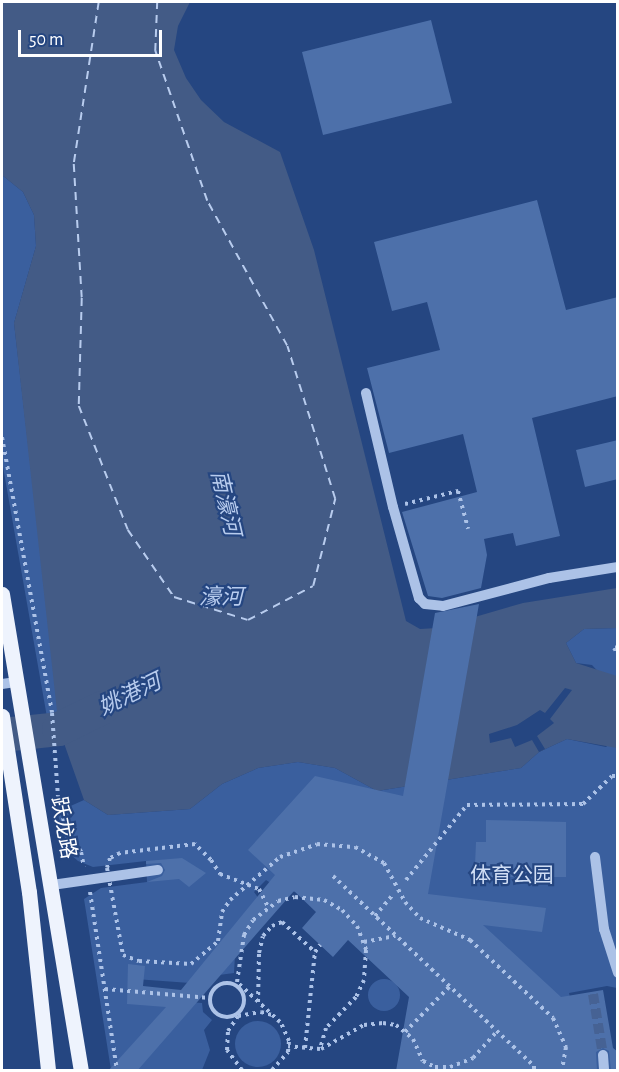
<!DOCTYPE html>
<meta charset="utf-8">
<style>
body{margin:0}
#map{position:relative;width:619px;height:1072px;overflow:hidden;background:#254681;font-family:"Alegreya Sans","Noto Sans SC",sans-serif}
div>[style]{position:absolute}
.green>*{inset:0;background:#3a5f9e}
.round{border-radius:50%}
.water>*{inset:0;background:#435b86}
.pier>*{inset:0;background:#254681}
.river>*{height:34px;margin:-17px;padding:0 17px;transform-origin:17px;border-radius:17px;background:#435b86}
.ferry>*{height:1.5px;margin-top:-0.75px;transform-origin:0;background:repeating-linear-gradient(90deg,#b8ccee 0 8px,transparent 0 14px)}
.building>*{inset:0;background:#4d70aa}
.minor-tunnel>*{height:10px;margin-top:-5px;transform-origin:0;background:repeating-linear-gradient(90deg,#466294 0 10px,transparent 0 15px)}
.path>*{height:4px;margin-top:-2px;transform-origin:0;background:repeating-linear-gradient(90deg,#acc2e7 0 3px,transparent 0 7.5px)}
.path>.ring{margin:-2px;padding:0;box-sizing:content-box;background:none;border:4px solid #acc2e7;border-radius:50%}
.minor>*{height:10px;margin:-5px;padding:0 5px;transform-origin:5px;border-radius:5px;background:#acc2e7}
.major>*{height:15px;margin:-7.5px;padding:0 7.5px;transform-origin:7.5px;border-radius:7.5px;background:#eef3fd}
.path-bridge>*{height:4px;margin-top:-2px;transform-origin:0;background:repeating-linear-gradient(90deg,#acc2e7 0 3px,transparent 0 7.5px)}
span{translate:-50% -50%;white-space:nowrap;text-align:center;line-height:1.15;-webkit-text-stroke:4.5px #254681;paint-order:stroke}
.street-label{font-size:21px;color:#fff}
.park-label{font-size:21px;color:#d0def5}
.water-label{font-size:22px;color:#b8ccee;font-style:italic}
.frame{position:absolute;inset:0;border:3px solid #fff;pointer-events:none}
.scale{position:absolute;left:18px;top:30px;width:144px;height:27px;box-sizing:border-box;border:3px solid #fff;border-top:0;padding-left:8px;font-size:18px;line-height:21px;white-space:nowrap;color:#fff;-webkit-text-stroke:4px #254681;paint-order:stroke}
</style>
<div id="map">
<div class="green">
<i style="clip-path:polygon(2px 175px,23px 192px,34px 215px,36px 246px,14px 323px,60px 720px,48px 723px,2px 461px)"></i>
<i style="clip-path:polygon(617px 628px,617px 692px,592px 665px,576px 663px,566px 643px,584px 629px)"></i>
<i style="clip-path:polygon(617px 737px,617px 988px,607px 986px,569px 993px,573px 1011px,617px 1052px,617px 1070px,553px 1070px,298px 892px,283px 891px,266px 880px,254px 892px,259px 899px,235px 955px,234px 973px,219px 975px,204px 984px,135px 979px,134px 998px,202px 1003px,203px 1012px,212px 1020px,204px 1030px,210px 1050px,202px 1070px,111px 1070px,84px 899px,101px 888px,147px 882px,146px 861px,93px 867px,78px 861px,70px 854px,57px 812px,84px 800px,108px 815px,190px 809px,222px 784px,258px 768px,298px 762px,335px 768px,377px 791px,521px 768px,539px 752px,567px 739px,606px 747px)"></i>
<i class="round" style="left:368px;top:979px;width:32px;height:32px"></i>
<i class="round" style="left:235px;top:1021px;width:46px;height:46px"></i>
</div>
<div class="water">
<i style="clip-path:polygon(2px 2px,190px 2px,178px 26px,174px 50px,186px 78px,201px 100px,224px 122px,280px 152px,314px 250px,406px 621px,420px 629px,437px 628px,523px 603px,617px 588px,617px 628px,584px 629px,566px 643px,576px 663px,617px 676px,617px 748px,567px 739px,539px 752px,521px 768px,377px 791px,335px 768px,298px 762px,258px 768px,222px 784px,190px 809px,108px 815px,84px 800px,59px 729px,14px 323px,36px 246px,34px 215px,23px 192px,2px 175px)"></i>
</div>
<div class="pier">
<i style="clip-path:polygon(565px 688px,572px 690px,550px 719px,554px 723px,537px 736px,545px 749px,539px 752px,532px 740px,515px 747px,511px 738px,490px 743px,489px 734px,517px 725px,540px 710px,545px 713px)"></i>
</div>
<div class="river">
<i style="left:2px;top:735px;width:57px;rotate:-6deg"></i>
<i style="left:59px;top:729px;width:48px;rotate:-26deg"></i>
</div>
<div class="ferry">
<i style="left:99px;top:2px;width:164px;rotate:98.8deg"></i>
<i style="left:74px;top:164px;width:134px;rotate:86.6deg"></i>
<i style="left:82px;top:298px;width:108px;rotate:91.6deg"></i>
<i style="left:79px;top:406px;width:133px;rotate:68.4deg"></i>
<i style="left:128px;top:530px;width:81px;rotate:55.5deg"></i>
<i style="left:174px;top:597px;width:77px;rotate:17.3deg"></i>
<i style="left:248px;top:620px;width:73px;rotate:-27.6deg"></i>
<i style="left:313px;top:586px;width:90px;rotate:-75.8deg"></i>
<i style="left:335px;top:499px;width:160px;rotate:-107.4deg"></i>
<i style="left:287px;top:346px;width:166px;rotate:-118.9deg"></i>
<i style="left:207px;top:201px;width:159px;rotate:-109.1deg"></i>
<i style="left:155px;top:51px;width:49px;rotate:-87.7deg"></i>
</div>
<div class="building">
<i style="clip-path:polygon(431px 20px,452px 103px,323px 135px,302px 52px)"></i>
<i style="clip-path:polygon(537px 200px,566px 310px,618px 297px,618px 396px,532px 418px,560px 536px,516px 546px,513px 533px,484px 539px,487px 555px,481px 588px,442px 598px,428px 596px,402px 512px,477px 492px,463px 434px,389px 453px,367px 368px,440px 350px,427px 302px,392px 311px,374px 242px)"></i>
<i style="clip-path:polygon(618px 440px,618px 479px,585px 487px,576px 450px)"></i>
<i style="clip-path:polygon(479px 604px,428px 894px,546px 908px,542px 932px,483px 925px,561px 997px,603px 990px,613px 1048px,618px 1052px,618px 1071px,611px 1071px,609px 1051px,603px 1048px,596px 1052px,597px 1071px,396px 1071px,409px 997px,348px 940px,333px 957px,302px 928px,316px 912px,294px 891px,137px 1071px,108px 1071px,166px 1007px,127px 1004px,128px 964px,145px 966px,143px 986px,181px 990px,275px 875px,248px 850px,315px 776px,403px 796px,435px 613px)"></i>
<i style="clip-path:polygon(486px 820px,566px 822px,566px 877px,487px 877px,487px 865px,475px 865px,476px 842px,486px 842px)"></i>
<i style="clip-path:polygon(182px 858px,206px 873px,189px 887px,179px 879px,147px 882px,162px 876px,165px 870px,161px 863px,146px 864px,146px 861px)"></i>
</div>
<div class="minor-tunnel">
<i style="left:593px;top:994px;width:62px;rotate:80.7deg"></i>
</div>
<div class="path">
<i style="left:2px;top:437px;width:280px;rotate:79.7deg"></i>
<i style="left:52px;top:713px;width:83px;rotate:85.9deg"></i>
<i style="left:58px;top:796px;width:36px;rotate:77deg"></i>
<i style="left:66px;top:831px;width:26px;rotate:54deg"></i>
<i style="left:81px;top:852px;width:15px;rotate:79deg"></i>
<i style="left:405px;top:504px;width:55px;rotate:-13.8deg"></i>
<i style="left:458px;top:491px;width:39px;rotate:75deg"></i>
<i style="left:618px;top:647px;width:4px;rotate:166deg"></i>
<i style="left:614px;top:648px;width:7px;rotate:56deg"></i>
<i style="left:211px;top:860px;width:17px;rotate:57deg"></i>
<i style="left:220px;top:874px;width:42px;rotate:21deg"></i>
<i style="left:259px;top:889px;width:20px;rotate:63deg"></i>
<i style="left:333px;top:876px;width:277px;rotate:43.4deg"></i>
<i style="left:534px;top:1066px;width:4px;rotate:90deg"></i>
<i style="left:406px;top:880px;width:97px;rotate:-50.9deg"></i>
<i style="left:467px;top:805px;width:116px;rotate:-0.5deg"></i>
<i style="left:583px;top:804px;width:40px;rotate:-44deg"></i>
<i style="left:612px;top:776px;width:6px"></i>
<i style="left:90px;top:892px;width:180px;rotate:81.4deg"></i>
<i style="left:375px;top:916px;width:26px;rotate:-50deg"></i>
<i style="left:364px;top:942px;width:32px;rotate:-11deg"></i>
<i class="ring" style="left:210px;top:983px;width:30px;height:30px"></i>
<i style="left:105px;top:989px;width:105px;rotate:4.9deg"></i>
<i style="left:258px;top:1002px;width:49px;rotate:-88.8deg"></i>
<i style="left:259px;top:953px;width:17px;rotate:-77deg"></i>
<i style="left:263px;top:936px;width:13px;rotate:-48deg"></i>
<i style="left:272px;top:926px;width:11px;rotate:-22deg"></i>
<i style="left:282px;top:922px;width:45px;rotate:42.3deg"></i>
<i style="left:280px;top:1022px;width:59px;rotate:-137.1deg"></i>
<i style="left:237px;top:982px;width:48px;rotate:-81.5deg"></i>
<i style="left:244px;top:935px;width:17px;rotate:-59deg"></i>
<i style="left:253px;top:920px;width:31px;rotate:-37deg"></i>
<i style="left:278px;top:901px;width:17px;rotate:-13deg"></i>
<i style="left:295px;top:897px;width:29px;rotate:6deg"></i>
<i style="left:324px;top:900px;width:21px;rotate:29deg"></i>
<i style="left:342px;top:910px;width:22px;rotate:47deg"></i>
<i style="left:357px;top:926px;width:26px;rotate:69deg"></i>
<i style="left:366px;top:950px;width:30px;rotate:94deg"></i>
<i style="left:364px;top:980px;width:19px;rotate:115deg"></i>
<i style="left:356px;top:997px;width:43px;rotate:134.1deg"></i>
<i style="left:326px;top:1028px;width:22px;rotate:106deg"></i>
<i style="left:320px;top:1049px;width:32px;rotate:-175deg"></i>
<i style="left:405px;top:1032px;width:64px;rotate:-45.6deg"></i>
<i style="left:305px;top:1048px;width:97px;rotate:-84.1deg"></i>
<i style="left:315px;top:952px;width:9px;rotate:-54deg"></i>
<i style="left:321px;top:1049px;width:49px;rotate:-29.2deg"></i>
<i style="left:364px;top:1025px;width:19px;rotate:-6deg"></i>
<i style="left:383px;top:1023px;width:13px;rotate:9deg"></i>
<i style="left:396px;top:1025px;width:22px;rotate:39deg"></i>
<i style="left:413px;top:1039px;width:24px;rotate:66deg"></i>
<i style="left:423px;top:1061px;width:13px;rotate:27deg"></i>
<i style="left:435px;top:1067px;width:15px"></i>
<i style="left:450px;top:1067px;width:25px;rotate:-21deg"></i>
<i style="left:473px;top:1058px;width:36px;rotate:-48deg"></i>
<i style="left:242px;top:1070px;width:25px;rotate:-127deg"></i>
<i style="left:227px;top:1050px;width:19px;rotate:-87deg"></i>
<i style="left:228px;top:1031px;width:18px;rotate:-56deg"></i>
<i style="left:238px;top:1016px;width:23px;rotate:-10deg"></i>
<i style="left:261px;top:1012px;width:11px;rotate:15deg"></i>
<i style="left:272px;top:1070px;width:24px;rotate:-48deg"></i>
<i style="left:288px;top:1052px;width:11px;rotate:-85deg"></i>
<i style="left:289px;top:1041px;width:22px;rotate:-114deg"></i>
</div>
<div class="minor">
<i style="left:366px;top:393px;width:117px;rotate:76.7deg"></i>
<i style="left:393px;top:507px;width:95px;rotate:74.1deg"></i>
<i style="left:419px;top:598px;width:8px;rotate:45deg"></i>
<i style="left:425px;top:604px;width:18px;rotate:6deg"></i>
<i style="left:443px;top:606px;width:110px;rotate:-14.8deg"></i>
<i style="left:549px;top:578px;width:70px;rotate:-9.1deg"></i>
<i style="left:2px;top:684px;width:15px;rotate:-8deg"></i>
<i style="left:595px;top:857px;width:73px;rotate:82.9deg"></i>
<i style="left:604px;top:929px;width:46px;rotate:72.3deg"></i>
<i style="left:52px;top:885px;width:107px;rotate:-8.1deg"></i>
<i style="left:603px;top:1055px;width:15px;rotate:86deg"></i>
</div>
<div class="major">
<i style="left:2px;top:594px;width:483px;rotate:80.6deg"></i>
<i style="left:2px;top:716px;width:178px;rotate:81.3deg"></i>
<i style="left:29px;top:892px;width:179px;rotate:83.9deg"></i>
</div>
<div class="path-bridge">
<i style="left:211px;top:860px;width:23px;rotate:-135deg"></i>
<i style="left:195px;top:844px;width:76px;rotate:173.2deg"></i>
<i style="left:120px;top:853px;width:11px;rotate:153deg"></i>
<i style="left:110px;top:858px;width:10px;rotate:107deg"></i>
<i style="left:107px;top:868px;width:88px;rotate:79.6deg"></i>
<i style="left:123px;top:955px;width:17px;rotate:21deg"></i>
<i style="left:139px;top:961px;width:52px;rotate:3.3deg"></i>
<i style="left:191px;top:964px;width:35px;rotate:-40deg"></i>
<i style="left:218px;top:941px;width:29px;rotate:-82deg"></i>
<i style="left:222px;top:912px;width:14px;rotate:-56deg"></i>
<i style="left:230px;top:900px;width:66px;rotate:-40.7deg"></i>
<i style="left:280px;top:857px;width:39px;rotate:-19deg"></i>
<i style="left:317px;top:844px;width:38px;rotate:5deg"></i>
<i style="left:355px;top:847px;width:33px;rotate:29deg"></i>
<i style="left:384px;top:863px;width:44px;rotate:61.7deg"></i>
<i style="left:405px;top:902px;width:22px;rotate:47deg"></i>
<i style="left:420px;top:918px;width:55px;rotate:23.7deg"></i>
<i style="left:470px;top:940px;width:114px;rotate:43.2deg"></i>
<i style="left:553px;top:1018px;width:32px;rotate:66deg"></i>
<i style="left:566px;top:1047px;width:23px;rotate:100deg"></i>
</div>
<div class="street-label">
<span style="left:63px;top:828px;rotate:80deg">跃龙路</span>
</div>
<div class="park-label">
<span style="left:512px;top:876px">体育公园</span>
</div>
<div class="water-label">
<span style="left:225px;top:503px;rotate:77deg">南濠河</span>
<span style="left:221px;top:598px">濠河</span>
<span style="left:130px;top:695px;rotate:-26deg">姚港河</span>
</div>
<div class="frame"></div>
<div class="scale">50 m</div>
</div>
